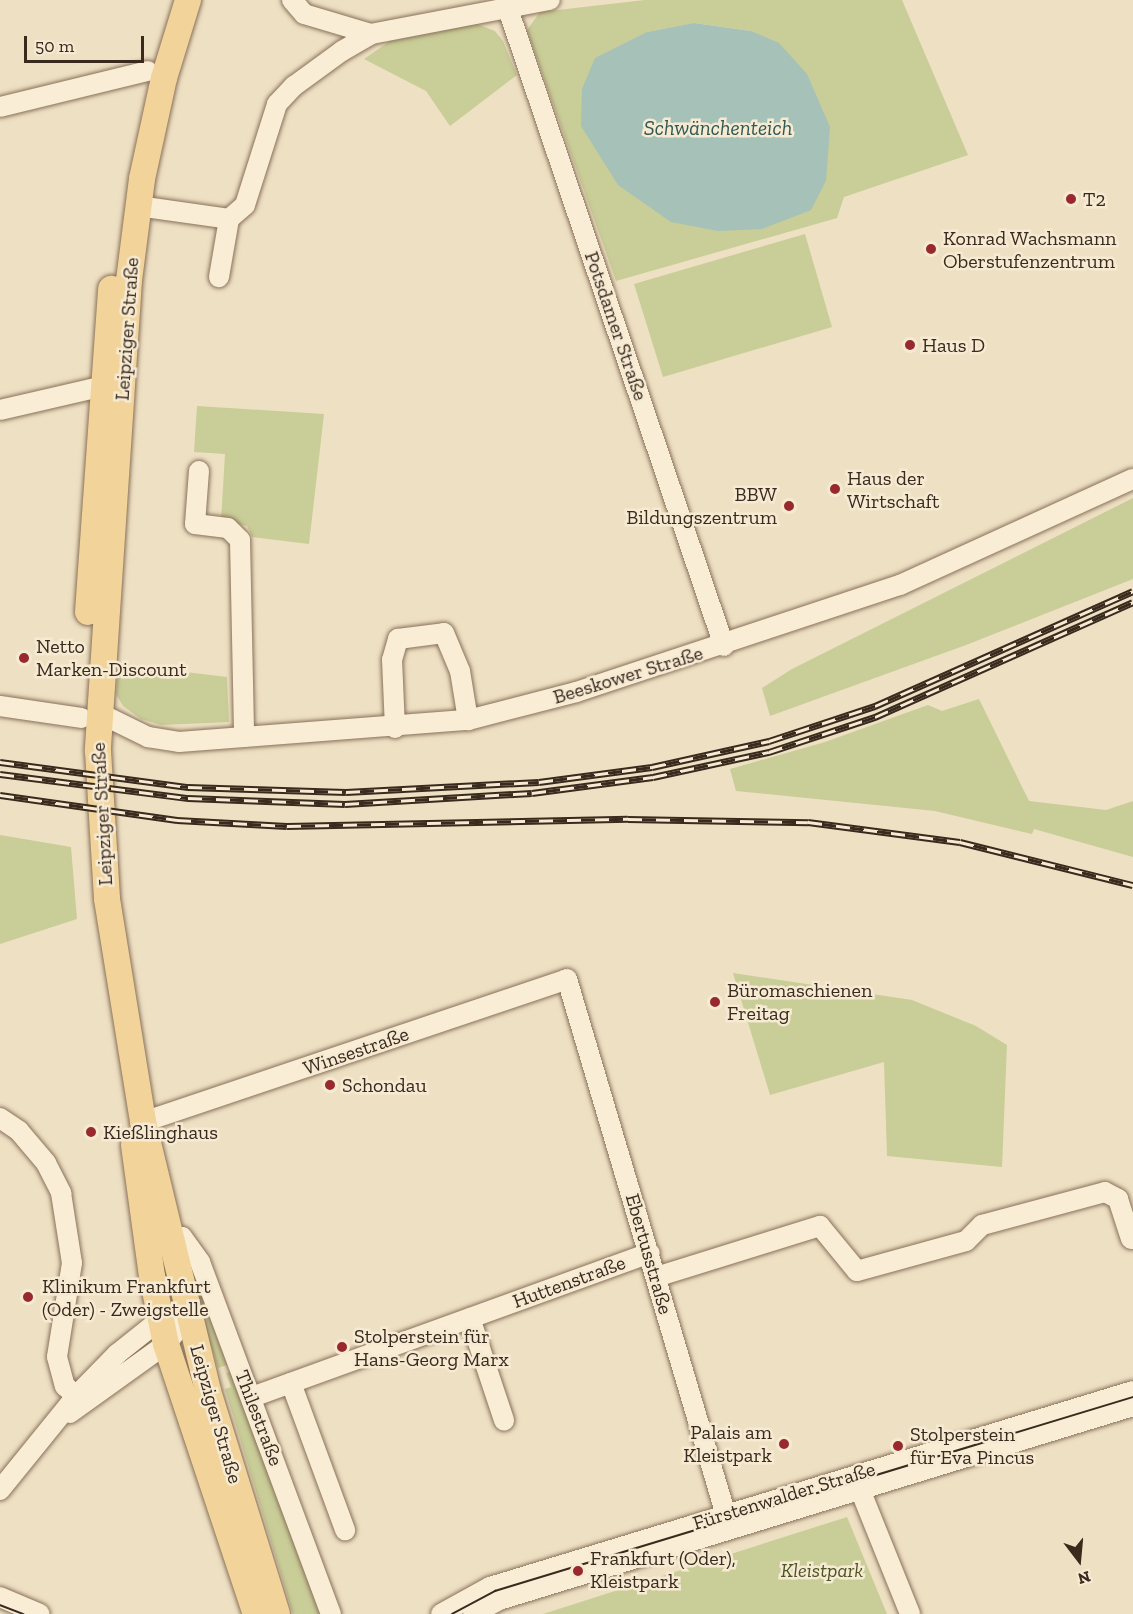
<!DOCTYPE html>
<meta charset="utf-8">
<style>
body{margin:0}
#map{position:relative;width:1133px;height:1614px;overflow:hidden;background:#eee0c3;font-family:"Zilla Slab",serif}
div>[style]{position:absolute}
.green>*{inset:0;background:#c9cd97}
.water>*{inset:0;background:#a5c1b8}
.roads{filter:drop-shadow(0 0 2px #89715a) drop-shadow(0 0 2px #89715a)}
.minor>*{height:20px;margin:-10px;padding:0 10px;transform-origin:10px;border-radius:10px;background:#f9edd6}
.major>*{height:26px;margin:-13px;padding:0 13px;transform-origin:13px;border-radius:13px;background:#f2d39a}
.tram>*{height:1.5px;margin:-0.75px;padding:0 0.75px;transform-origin:0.75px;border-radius:0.75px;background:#392a1e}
.rail>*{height:7px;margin-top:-3.5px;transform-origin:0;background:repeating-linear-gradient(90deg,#f6ead3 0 14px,#392a1e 0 28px);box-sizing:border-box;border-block:2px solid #392a1e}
.dots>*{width:16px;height:16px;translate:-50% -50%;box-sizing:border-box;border:3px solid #f6ead3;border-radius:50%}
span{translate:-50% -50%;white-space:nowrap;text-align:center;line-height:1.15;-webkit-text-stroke:5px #f6ead3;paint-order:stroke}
.poi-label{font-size:20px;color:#392a1e}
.left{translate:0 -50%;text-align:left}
.right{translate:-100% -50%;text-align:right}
.street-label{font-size:20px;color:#392a1e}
.park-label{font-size:20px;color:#4b5524;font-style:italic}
.water-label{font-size:21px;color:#2d5854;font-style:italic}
.north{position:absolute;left:1049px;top:1530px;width:60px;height:60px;-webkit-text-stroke:4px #f6ead3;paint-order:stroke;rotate:164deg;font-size:16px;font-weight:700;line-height:24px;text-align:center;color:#392a1e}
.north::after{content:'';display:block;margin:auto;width:21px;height:27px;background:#392a1e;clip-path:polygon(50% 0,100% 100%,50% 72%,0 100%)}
.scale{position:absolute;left:24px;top:36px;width:120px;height:27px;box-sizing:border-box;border:3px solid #392a1e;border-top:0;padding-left:8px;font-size:18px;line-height:21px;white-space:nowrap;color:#392a1e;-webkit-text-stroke:4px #f6ead3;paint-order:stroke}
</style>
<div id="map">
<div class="green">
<i style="clip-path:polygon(evenodd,645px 0,902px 0,968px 155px,844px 197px,837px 218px,616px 281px,527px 30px,540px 12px,645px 0,695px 23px,751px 31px,647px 32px,695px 23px)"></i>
<i style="clip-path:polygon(477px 24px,495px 31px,503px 41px,517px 75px,450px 126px,426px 91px,364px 59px,390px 41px)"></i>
<i style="clip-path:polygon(805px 234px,832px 327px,663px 377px,634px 284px)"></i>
<i style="clip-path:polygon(197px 406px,324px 414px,309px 544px,252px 537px,247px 526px,221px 521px,225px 454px,194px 452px)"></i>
<i style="clip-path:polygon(1133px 498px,1133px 579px,966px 645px,770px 716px,762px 688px,792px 669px)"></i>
<i style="clip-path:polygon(119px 664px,227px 677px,229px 722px,161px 725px,141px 719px,123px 706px,116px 694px)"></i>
<i style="clip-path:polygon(979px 699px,1029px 801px,1106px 810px,1133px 801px,1133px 857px,1034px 829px,1032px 834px,935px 811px,736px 791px,730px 769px,825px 742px,928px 705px,942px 711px)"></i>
<i style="clip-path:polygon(0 835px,71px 847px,77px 919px,0 944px)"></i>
<i style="clip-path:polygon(733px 973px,912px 1000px,976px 1026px,1007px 1045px,1002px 1167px,887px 1156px,884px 1062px,770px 1095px)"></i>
<i style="clip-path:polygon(201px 1271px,233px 1363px,218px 1368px,188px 1276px)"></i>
<i style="clip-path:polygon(238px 1369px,324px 1614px,293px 1614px,225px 1389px,231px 1387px,226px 1373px)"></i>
<i style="clip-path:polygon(847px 1517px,887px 1614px,543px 1614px)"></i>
</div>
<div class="water">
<i style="clip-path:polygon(694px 23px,751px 31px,779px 43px,807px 74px,830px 127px,826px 181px,811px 210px,762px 229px,718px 231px,671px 222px,618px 185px,581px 126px,582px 89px,595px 58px,647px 32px)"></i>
</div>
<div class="roads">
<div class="minor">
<i style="left:292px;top:0;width:18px;rotate:49deg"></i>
<i style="left:304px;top:14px;width:70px;rotate:16.6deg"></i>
<i style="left:505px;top:0;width:682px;rotate:71.27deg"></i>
<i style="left:0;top:107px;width:152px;rotate:-13.7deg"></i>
<i style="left:138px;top:206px;width:92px;rotate:8.1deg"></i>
<i style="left:229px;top:219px;width:59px;rotate:99.8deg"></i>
<i style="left:229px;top:219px;width:21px;rotate:-41deg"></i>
<i style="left:245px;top:205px;width:106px;rotate:-72.4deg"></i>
<i style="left:277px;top:104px;width:25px;rotate:-47deg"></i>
<i style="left:294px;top:86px;width:59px;rotate:-36.1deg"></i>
<i style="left:342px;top:51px;width:34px;rotate:-30deg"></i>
<i style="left:371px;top:34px;width:182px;rotate:-10.8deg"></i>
<i style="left:0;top:410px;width:120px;rotate:-13deg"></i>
<i style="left:199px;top:471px;width:53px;rotate:94.3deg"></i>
<i style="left:195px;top:524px;width:33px;rotate:7deg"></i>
<i style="left:228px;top:528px;width:17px;rotate:45deg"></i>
<i style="left:240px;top:540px;width:197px;rotate:88.8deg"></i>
<i style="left:0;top:706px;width:82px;rotate:8.4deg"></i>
<i style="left:99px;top:713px;width:55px;rotate:26.1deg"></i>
<i style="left:148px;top:737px;width:31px;rotate:9deg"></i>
<i style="left:179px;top:742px;width:290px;rotate:-4.4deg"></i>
<i style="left:468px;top:720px;width:112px;rotate:-14.5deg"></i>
<i style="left:576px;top:692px;width:341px;rotate:-18.3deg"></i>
<i style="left:900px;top:585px;width:256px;rotate:-24.5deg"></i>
<i style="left:395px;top:728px;width:68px;rotate:-92.5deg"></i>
<i style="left:392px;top:660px;width:22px;rotate:-74deg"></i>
<i style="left:398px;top:639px;width:46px;rotate:-7.4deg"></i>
<i style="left:444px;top:633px;width:41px;rotate:67.2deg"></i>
<i style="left:460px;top:671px;width:50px;rotate:80.7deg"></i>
<i style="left:0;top:1118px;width:23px;rotate:34deg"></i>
<i style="left:19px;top:1131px;width:42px;rotate:49.8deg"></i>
<i style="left:46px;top:1163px;width:34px;rotate:63deg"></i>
<i style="left:61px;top:1193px;width:71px;rotate:81.1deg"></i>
<i style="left:72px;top:1263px;width:95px;rotate:99.1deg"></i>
<i style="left:57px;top:1357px;width:30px;rotate:75deg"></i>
<i style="left:65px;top:1386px;width:15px;rotate:42deg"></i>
<i style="left:143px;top:1122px;width:447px;rotate:-18.6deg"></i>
<i style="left:567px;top:979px;width:574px;rotate:73.49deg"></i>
<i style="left:171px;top:1239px;width:11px;rotate:-10deg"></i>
<i style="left:182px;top:1237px;width:31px;rotate:54deg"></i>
<i style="left:200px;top:1262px;width:376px;rotate:69.6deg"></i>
<i style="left:656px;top:1277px;width:172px;rotate:-17.3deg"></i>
<i style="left:820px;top:1226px;width:58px;rotate:50.6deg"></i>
<i style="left:857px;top:1271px;width:113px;rotate:-15.4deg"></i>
<i style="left:966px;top:1241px;width:23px;rotate:-45deg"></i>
<i style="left:982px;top:1225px;width:127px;rotate:-15deg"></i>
<i style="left:1105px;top:1192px;width:15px;rotate:28deg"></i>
<i style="left:1118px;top:1199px;width:42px;rotate:72deg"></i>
<i style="left:470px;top:1318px;width:108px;rotate:71.6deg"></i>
<i style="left:291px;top:1383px;width:157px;rotate:69.8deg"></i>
<i style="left:252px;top:1397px;width:423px;rotate:-19.9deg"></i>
<i style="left:70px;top:1413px;width:118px;rotate:-35.7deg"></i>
<i style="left:166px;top:1344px;width:19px;rotate:-51deg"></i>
<i style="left:178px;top:1329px;width:22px;rotate:-69deg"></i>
<i style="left:855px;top:1477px;width:148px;rotate:68.1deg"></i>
<i style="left:0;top:1490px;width:121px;rotate:-51deg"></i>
<i style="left:76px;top:1396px;width:59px;rotate:-45.7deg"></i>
<i style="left:117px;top:1354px;width:56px;rotate:-38.5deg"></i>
<i style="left:161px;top:1319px;width:27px;rotate:-24deg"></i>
<i style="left:0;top:1597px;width:43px;rotate:23deg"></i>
<i style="left:441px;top:1614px;width:56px;rotate:-28.9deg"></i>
<i style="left:490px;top:1587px;width:672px;rotate:-16.95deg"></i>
<i style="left:473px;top:1614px;width:30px;rotate:-28deg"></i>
<i style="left:499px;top:1600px;width:663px;rotate:-17.01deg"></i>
</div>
<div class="major">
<i style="left:188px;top:0;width:82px;rotate:107.1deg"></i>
<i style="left:164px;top:78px;width:103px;rotate:102.3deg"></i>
<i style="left:142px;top:179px;width:102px;rotate:97.3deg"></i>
<i style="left:129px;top:280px;width:472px;rotate:93.8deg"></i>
<i style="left:98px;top:751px;width:148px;rotate:86.5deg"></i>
<i style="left:107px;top:899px;width:226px;rotate:80.8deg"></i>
<i style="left:143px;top:1122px;width:277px;rotate:76.4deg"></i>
<i style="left:208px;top:1391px;width:233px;rotate:72.8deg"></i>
<i style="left:88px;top:612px;width:324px;rotate:-85.9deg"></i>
<i style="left:134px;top:1145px;width:132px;rotate:82.2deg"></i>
<i style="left:152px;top:1276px;width:69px;rotate:78.4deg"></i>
<i style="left:166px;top:1344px;width:285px;rotate:71.6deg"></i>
</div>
</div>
<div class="tram">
<i style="left:0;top:1605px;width:25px;rotate:21deg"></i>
<i style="left:452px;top:1614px;width:49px;rotate:-28.1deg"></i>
<i style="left:495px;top:1591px;width:667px;rotate:-16.91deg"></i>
</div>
<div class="rail">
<i style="left:0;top:762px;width:190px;rotate:7.6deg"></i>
<i style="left:188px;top:787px;width:158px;rotate:1.8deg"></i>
<i style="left:346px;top:792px;width:193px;rotate:-3deg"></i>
<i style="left:539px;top:782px;width:114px;rotate:-7.6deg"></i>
<i style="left:652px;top:767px;width:120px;rotate:-12.5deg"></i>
<i style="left:769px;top:741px;width:112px;rotate:-18.3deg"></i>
<i style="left:875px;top:706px;width:282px;rotate:-24deg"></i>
<i style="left:0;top:774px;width:190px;rotate:7.3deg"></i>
<i style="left:188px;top:798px;width:157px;rotate:2.2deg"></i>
<i style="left:345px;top:804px;width:187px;rotate:-3.4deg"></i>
<i style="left:532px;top:793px;width:122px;rotate:-7.5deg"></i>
<i style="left:653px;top:777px;width:119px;rotate:-12.2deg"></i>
<i style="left:769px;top:752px;width:112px;rotate:-18.3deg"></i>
<i style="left:875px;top:717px;width:282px;rotate:-24deg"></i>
<i style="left:0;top:795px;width:179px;rotate:8deg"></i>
<i style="left:177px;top:820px;width:110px;rotate:3.1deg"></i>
<i style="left:287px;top:826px;width:341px;rotate:-1.2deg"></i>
<i style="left:628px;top:819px;width:180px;rotate:1deg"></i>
<i style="left:808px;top:822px;width:153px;rotate:7.5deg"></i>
<i style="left:960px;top:842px;width:178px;rotate:14deg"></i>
</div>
<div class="dots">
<i style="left:1071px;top:199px;background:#98292f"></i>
<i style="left:931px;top:249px;background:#98292f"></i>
<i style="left:910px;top:345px;background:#98292f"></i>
<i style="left:835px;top:489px;background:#98292f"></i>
<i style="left:789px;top:506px;background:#98292f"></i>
<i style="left:24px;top:658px;background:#98292f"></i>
<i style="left:715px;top:1002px;background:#98292f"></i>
<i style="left:330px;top:1085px;background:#98292f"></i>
<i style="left:91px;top:1132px;background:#98292f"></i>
<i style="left:28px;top:1297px;background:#98292f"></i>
<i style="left:342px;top:1347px;background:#98292f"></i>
<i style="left:784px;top:1444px;background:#98292f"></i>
<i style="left:898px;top:1446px;background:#98292f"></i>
<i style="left:578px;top:1571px;background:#98292f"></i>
</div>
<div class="poi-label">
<span class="left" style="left:1083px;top:199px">T2</span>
<span class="left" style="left:943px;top:250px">Konrad Wachsmann<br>Oberstufenzentrum</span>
<span class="left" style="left:922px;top:345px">Haus D</span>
<span class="left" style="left:847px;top:490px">Haus der<br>Wirtschaft</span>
<span class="right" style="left:777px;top:506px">BBW<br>Bildungszentrum</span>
<span class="left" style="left:36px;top:658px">Netto<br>Marken-Discount</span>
<span class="left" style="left:727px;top:1002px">Büromaschienen<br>Freitag</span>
<span class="left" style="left:342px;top:1085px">Schondau</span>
<span class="left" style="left:103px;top:1132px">Kießlinghaus</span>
<span class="left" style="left:42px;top:1298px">Klinikum Frankfurt<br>(Oder) - Zweigstelle</span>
<span class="left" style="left:354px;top:1348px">Stolperstein für<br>Hans-Georg Marx</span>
<span class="right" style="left:772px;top:1444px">Palais am<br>Kleistpark</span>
<span class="left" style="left:910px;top:1446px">Stolperstein<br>für Eva Pincus</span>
<span class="left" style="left:590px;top:1570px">Frankfurt (Oder),<br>Kleistpark</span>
</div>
<div class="street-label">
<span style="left:616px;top:326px;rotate:71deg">Potsdamer Straße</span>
<span style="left:127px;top:329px;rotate:-86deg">Leipziger Straße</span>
<span style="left:628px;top:675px;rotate:-17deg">Beeskower Straße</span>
<span style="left:102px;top:814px;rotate:-93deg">Leipziger Straße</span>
<span style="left:356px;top:1051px;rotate:-19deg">Winsestraße</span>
<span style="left:649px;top:1254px;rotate:74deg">Ebertusstraße</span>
<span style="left:569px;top:1282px;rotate:-20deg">Huttenstraße</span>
<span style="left:216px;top:1414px;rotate:74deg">Leipziger Straße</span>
<span style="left:259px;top:1418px;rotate:69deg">Thilestraße</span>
<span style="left:784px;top:1496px;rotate:-17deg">Fürstenwalder Straße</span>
</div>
<div class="park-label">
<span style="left:822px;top:1570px">Kleistpark</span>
</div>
<div class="water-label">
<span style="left:718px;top:128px">Schwänchenteich</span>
</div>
<div class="north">N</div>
<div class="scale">50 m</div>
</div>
